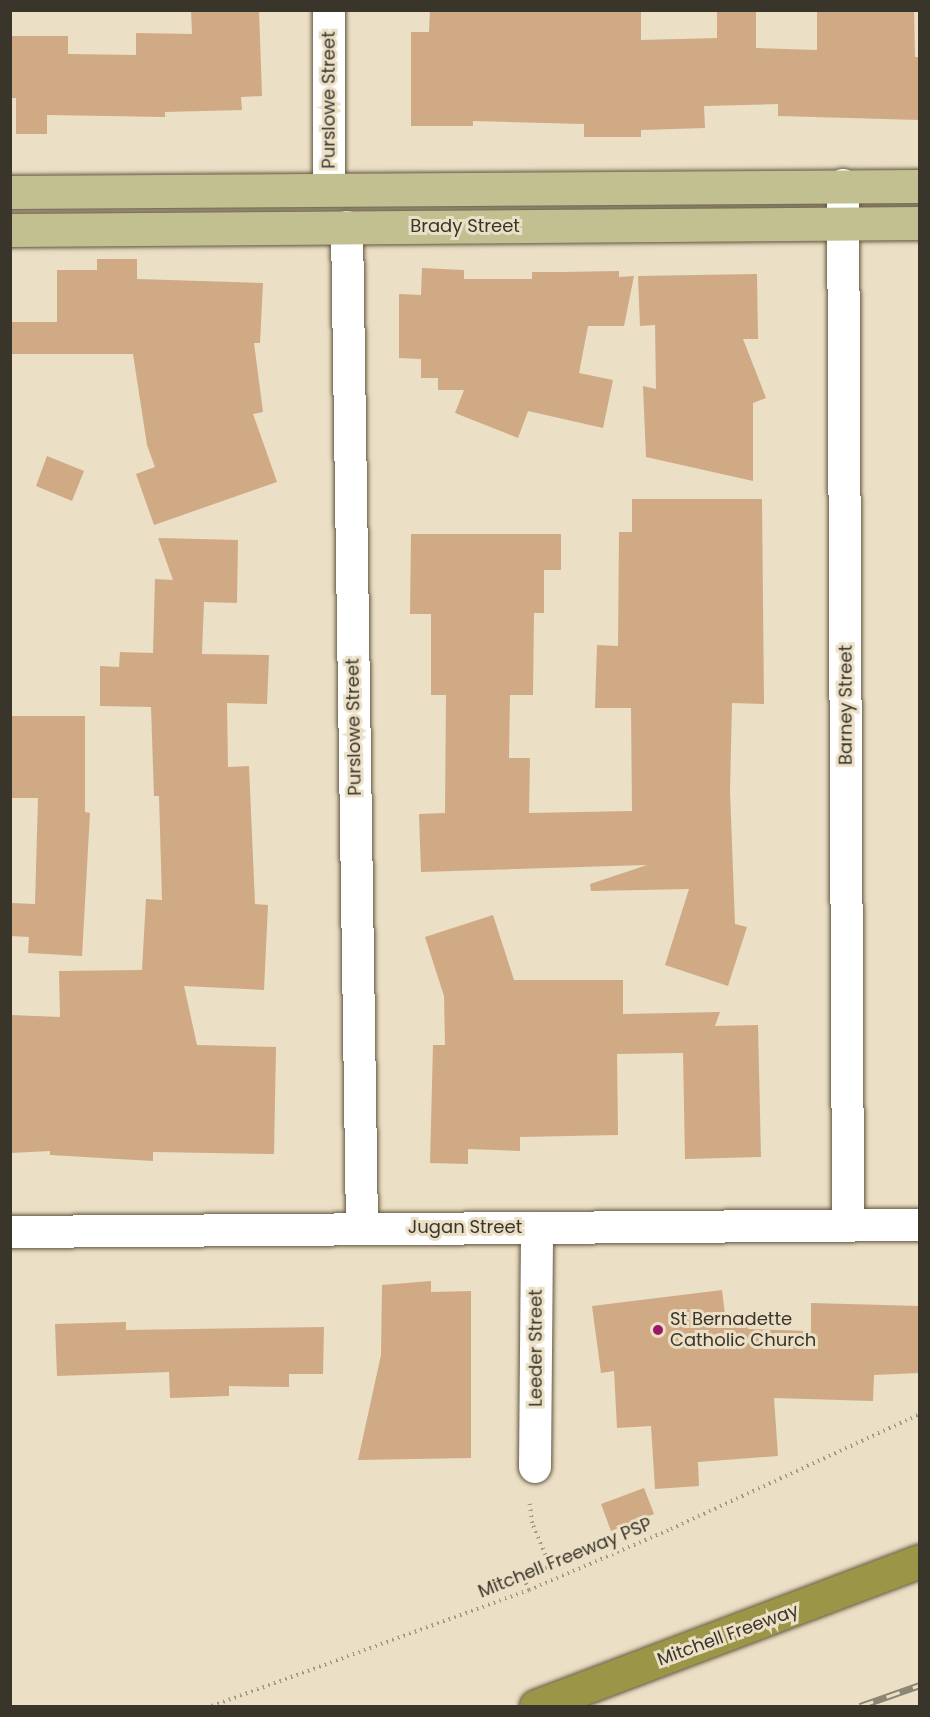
<!DOCTYPE html>
<style>
body{margin:0}
#map{position:relative;width:930px;height:1717px;overflow:hidden;background:#ebdfc5;font-family:Poppins,sans-serif}
div>[style]{position:absolute}
.building>*{inset:0;background:#cfaa85}
.path>*{height:4px;margin-top:-2px;transform-origin:0;background:repeating-linear-gradient(90deg,#a19885 0 1.5px,transparent 0 6px)}
.roads{filter:drop-shadow(0 0 2px #615740) drop-shadow(0 0 2px #615740)}
.minor>*{height:32px;margin:-16px;padding:0 16px;transform-origin:16px;border-radius:16px;background:#fff}
.primary>*{height:33px;margin:-16.5px;padding:0 16.5px;transform-origin:16.5px;border-radius:16.5px;background:#c2bf91}
.motorway>*{height:33px;margin:-16.5px;padding:0 16.5px;transform-origin:16.5px;border-radius:16.5px;background:#9a9547}
.rail>*{height:7px;margin-top:-3.5px;transform-origin:0;background:repeating-linear-gradient(90deg,#ebdfc5 0 14px,#8e8674 0 28px);box-sizing:border-box;border-block:2px solid #8e8674}
.dots>*{width:16px;height:16px;translate:-50% -50%;box-sizing:border-box;border:3px solid #ebdfc5;border-radius:50%}
span{translate:-50% -50%;white-space:nowrap;text-align:center;line-height:1.15;-webkit-text-stroke:6px #ebdfc5;paint-order:stroke}
.street-label{font-size:18px;color:#3a352b}
.poi-label{font-size:18px;color:#3a352b}
.left{translate:0 -50%;text-align:left}
.frame{position:absolute;inset:0;border:12px solid #3a352b;pointer-events:none}
</style>
<div id="map">
<div class="building">
<i style="clip-path:polygon(191px 10px,259px 10px,262px 96px,241px 97px,242px 110px,165px 112px,165px 117px,47px 115px,47px 134px,16px 134px,16px 98px,10px 98px,10px 36px,68px 36px,68px 54px,136px 55px,136px 33px,192px 34px)"></i>
<i style="clip-path:polygon(430px 10px,641px 10px,641px 40px,717px 38px,717px 10px,756px 10px,756px 48px,817px 50px,817px 10px,914px 10px,915px 57px,920px 57px,920px 120px,778px 116px,778px 104px,704px 106px,705px 128px,641px 130px,641px 137px,584px 137px,584px 124px,473px 121px,473px 126px,411px 126px,411px 32px,429px 32px)"></i>
<i style="clip-path:polygon(97px 259px,137px 259px,137px 279px,263px 283px,260px 343px,254px 343px,263px 412px,253px 414px,277px 482px,154px 525px,136px 474px,155px 467px,147px 445px,133px 354px,10px 354px,10px 322px,57px 322px,57px 270px,97px 270px)"></i>
<i style="clip-path:polygon(422px 268px,464px 270px,464px 279px,532px 279px,532px 272px,562px 272px,619px 271px,619px 277px,634px 276px,624px 326px,588px 326px,579px 373px,613px 380px,603px 428px,528px 411px,518px 438px,455px 413px,464px 390px,438px 390px,438px 378px,421px 378px,421px 359px,399px 358px,399px 294px,421px 295px)"></i>
<i style="clip-path:polygon(757px 274px,758px 339px,743px 339px,766px 398px,753px 403px,753px 481px,646px 457px,643px 386px,656px 389px,655px 325px,640px 326px,638px 276px)"></i>
<i style="clip-path:polygon(47px 456px,84px 471px,72px 501px,36px 486px)"></i>
<i style="clip-path:polygon(632px 499px,762px 499px,764px 704px,732px 703px,730px 791px,735px 924px,747px 927px,728px 986px,665px 965px,689px 889px,591px 891px,590px 884px,647px 865px,421px 872px,419px 814px,445px 813px,446px 695px,431px 695px,431px 614px,410px 614px,411px 534px,561px 534px,561px 570px,544px 570px,544px 613px,534px 613px,533px 695px,510px 695px,509px 758px,530px 758px,529px 813px,632px 811px,631px 708px,595px 708px,597px 645px,618px 646px,619px 532px,632px 532px)"></i>
<i style="clip-path:polygon(158px 538px,238px 540px,237px 603px,204px 602px,202px 654px,269px 655px,267px 704px,227px 703px,228px 767px,249px 766px,255px 904px,268px 905px,264px 990px,184px 986px,197px 1045px,276px 1047px,274px 1154px,153px 1152px,153px 1161px,50px 1155px,50px 1151px,10px 1153px,10px 1015px,60px 1017px,59px 971px,142px 970px,146px 899px,162px 900px,159px 796px,154px 796px,151px 707px,100px 706px,100px 666px,119px 667px,120px 652px,153px 653px,155px 579px,173px 580px)"></i>
<i style="clip-path:polygon(10px 716px,85px 716px,85px 812px,90px 813px,82px 956px,28px 953px,29px 937px,10px 936px,10px 903px,35px 904px,38px 798px,10px 798px)"></i>
<i style="clip-path:polygon(493px 915px,514px 980px,623px 980px,623px 1014px,720px 1012px,715px 1026px,758px 1025px,761px 1157px,685px 1159px,683px 1053px,617px 1054px,618px 1135px,520px 1137px,520px 1151px,468px 1149px,468px 1164px,430px 1163px,433px 1045px,445px 1045px,444px 996px,425px 937px)"></i>
<i style="clip-path:polygon(431px 1281px,431px 1292px,471px 1291px,471px 1458px,358px 1460px,381px 1355px,382px 1285px)"></i>
<i style="clip-path:polygon(722px 1290px,725px 1315px,746px 1312px,748px 1329px,811px 1331px,811px 1303px,920px 1306px,920px 1373px,874px 1375px,873px 1401px,774px 1398px,778px 1456px,698px 1462px,699px 1486px,655px 1489px,651px 1426px,617px 1428px,614px 1371px,601px 1373px,592px 1306px)"></i>
<i style="clip-path:polygon(126px 1322px,126px 1330px,324px 1327px,323px 1374px,289px 1374px,289px 1387px,229px 1386px,229px 1396px,170px 1398px,169px 1372px,57px 1376px,55px 1324px)"></i>
<i style="clip-path:polygon(644px 1488px,654px 1514px,611px 1531px,601px 1504px)"></i>
</div>
<div class="path">
<i style="left:529px;top:1590px;width:14px;rotate:-115deg"></i>
<i style="left:523px;top:1577px;width:29px;rotate:-22deg"></i>
<i style="left:550px;top:1566px;width:47px;rotate:-112.7deg"></i>
<i style="left:532px;top:1523px;width:24px;rotate:-97deg"></i>
<i style="left:212px;top:1706px;width:338px;rotate:-20.1deg"></i>
<i style="left:529px;top:1590px;width:155px;rotate:-23.2deg"></i>
<i style="left:671px;top:1529px;width:274px;rotate:-24.8deg"></i>
</div>
<div class="roads">
<div class="minor">
<i style="left:329px;top:10px;width:179px;rotate:90deg"></i>
<i style="left:843px;top:185px;width:1040px;rotate:89.72deg"></i>
<i style="left:347px;top:227px;width:999px;rotate:89.14deg"></i>
<i style="left:10px;top:1232px;width:910px;rotate:-0.44deg"></i>
<i style="left:535px;top:1467px;width:239px;rotate:-89.5deg"></i>
</div>
<div class="primary">
<i style="left:10px;top:192px;width:910px;rotate:-0.38deg"></i>
<i style="left:10px;top:230px;width:910px;rotate:-0.44deg"></i>
</div>
<div class="motorway">
<i style="left:536px;top:1706px;width:410px;rotate:-20.7deg"></i>
</div>
</div>
<div class="rail">
<i style="left:860px;top:1706px;width:64px;rotate:-19.3deg"></i>
</div>
<div class="dots">
<i style="left:658px;top:1330px;background:#9d1767"></i>
</div>
<div class="street-label">
<span style="left:329px;top:100px;rotate:-90deg">Purslowe Street</span>
<span style="left:465px;top:226px">Brady Street</span>
<span style="left:846px;top:705px;rotate:-90deg">Barney Street</span>
<span style="left:354px;top:727px;rotate:-91deg">Purslowe Street</span>
<span style="left:465px;top:1227px">Jugan Street</span>
<span style="left:536px;top:1348px;rotate:-90deg">Leeder Street</span>
<span style="left:565px;top:1558px;rotate:-22deg">Mitchell Freeway PSP</span>
<span style="left:728px;top:1635px;rotate:-20deg">Mitchell Freeway</span>
</div>
<div class="poi-label">
<span class="left" style="left:670px;top:1330px">St Bernadette<br>Catholic Church</span>
</div>
<div class="frame"></div>
</div>
